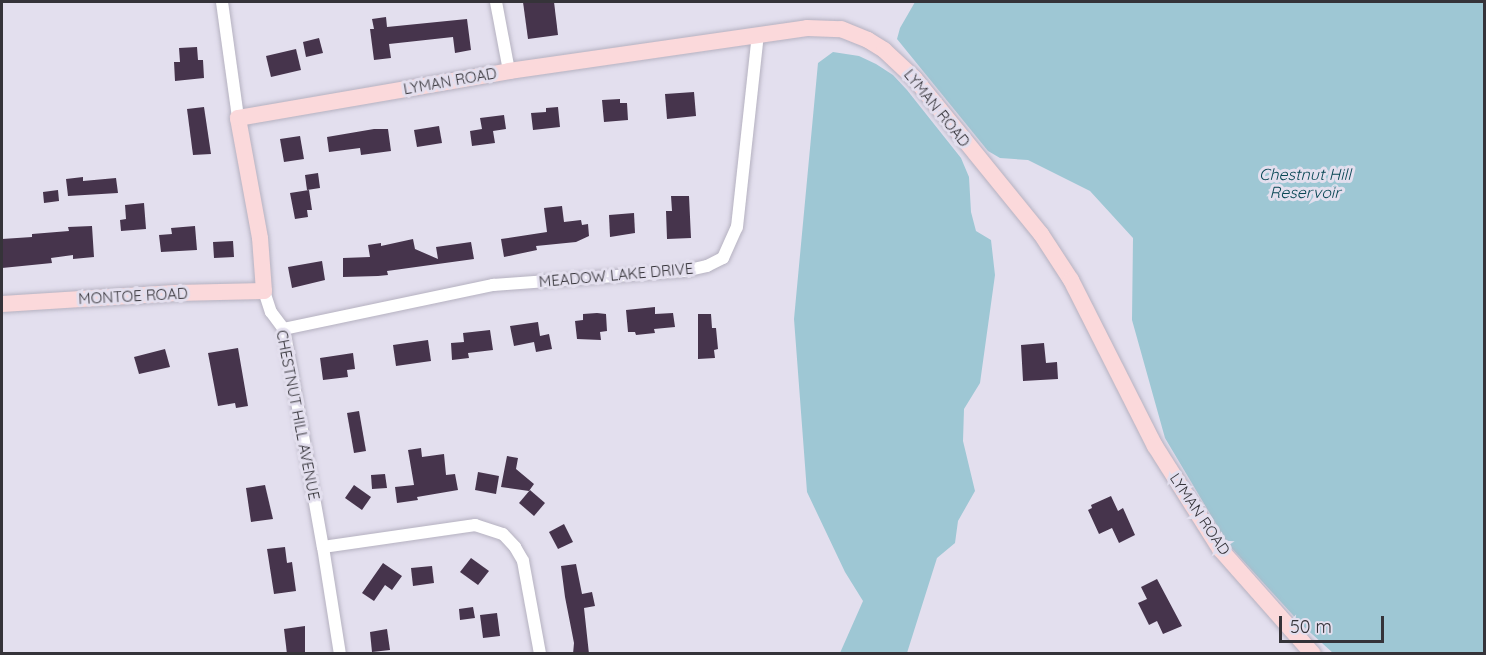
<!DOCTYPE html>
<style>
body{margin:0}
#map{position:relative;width:1486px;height:655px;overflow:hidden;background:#e3dfee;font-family:Quicksand,sans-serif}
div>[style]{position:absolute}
.water>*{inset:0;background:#9ec7d4}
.building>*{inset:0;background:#46344c}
.roads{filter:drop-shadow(0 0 2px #b5b1c0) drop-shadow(0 0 2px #b5b1c0)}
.street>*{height:12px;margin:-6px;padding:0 6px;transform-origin:6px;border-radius:6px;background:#fff}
.secondary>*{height:16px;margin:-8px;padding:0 8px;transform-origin:8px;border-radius:8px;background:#fbd9db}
span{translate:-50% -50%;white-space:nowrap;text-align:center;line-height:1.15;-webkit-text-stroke:6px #e3dfee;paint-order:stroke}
.street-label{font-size:15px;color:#353339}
.water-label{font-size:16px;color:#084654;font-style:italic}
.frame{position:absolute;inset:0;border:3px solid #353339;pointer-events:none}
.scale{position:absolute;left:1279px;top:616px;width:105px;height:27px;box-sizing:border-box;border:3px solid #353339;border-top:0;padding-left:8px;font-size:18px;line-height:21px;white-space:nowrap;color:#353339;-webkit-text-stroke:4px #e3dfee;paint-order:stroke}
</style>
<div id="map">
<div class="water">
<i style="clip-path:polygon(915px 2px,1484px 2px,1484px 653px,1333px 653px,1302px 625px,1228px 544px,1165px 438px,1132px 320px,1133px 238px,1090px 191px,1028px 160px,1000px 158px,988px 151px,897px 39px,900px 28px)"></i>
<i style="clip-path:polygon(833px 52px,859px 56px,876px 64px,893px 75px,907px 90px,961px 158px,969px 177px,971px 212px,976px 231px,991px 240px,995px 275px,980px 383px,964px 409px,963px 441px,975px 491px,958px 521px,955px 543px,937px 558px,907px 653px,840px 653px,863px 601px,845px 572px,807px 492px,794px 319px,818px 63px)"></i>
</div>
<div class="building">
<i style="clip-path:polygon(523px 2px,554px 2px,558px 35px,528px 39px)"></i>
<i style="clip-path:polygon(386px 17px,387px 27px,467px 19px,471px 50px,455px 53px,453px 37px,389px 44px,391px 58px,374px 60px,370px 29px,374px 29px,372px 19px)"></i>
<i style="clip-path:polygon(319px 38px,323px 53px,306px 57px,303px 42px)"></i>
<i style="clip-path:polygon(197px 47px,198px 60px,203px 60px,204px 78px,175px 81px,174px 62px,180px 62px,179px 48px)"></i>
<i style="clip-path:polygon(296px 49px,301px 70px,271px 77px,266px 56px)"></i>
<i style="clip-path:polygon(694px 92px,696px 116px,667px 119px,665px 94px)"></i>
<i style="clip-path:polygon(620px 99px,620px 103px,627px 103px,628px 120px,604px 122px,602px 100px)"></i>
<i style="clip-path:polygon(204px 107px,211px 154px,193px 155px,187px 109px)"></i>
<i style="clip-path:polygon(558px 107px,560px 127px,533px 130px,531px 113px,546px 112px,546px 108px)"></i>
<i style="clip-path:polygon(504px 115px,506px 129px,493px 131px,495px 143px,472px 146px,470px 131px,482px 129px,480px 118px)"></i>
<i style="clip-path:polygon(439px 126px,442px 143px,417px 147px,414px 130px)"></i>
<i style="clip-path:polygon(374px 129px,388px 129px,391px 151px,361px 155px,360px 148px,329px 152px,327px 137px)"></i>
<i style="clip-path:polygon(300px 136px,304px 159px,284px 162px,280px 139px)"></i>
<i style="clip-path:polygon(318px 173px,320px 188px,307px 190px,305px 175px)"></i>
<i style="clip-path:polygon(83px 177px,83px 181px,116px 178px,118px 193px,68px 196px,66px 179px)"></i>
<i style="clip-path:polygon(58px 190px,59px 201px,44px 203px,43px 192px)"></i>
<i style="clip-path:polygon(309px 190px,312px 210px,307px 210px,308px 217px,295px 219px,290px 193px)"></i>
<i style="clip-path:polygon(671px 196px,689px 196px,691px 238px,667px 239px,666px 211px,672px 211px)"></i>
<i style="clip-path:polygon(144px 203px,146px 229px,121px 231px,120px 220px,126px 219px,125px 205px)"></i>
<i style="clip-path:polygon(562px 206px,564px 222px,581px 220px,582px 225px,588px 224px,589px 236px,576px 242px,536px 246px,537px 250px,504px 257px,501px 239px,547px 232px,544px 208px)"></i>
<i style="clip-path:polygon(634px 213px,635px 233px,610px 237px,609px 215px)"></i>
<i style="clip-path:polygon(92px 226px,94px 257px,73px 259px,73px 255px,51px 258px,52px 263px,2px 268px,2px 239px,32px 237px,32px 234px,69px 231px,68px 227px)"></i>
<i style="clip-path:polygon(195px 226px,197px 250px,161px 252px,159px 235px,172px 234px,171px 228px)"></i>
<i style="clip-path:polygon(413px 239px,415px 249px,438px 259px,436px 247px,471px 242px,474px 259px,387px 271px,388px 275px,378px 276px,343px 277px,343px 258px,370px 257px,368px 245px,381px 243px,381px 246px)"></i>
<i style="clip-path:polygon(233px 241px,234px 257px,214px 258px,213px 242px)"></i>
<i style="clip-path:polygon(322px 261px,325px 280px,292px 288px,288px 267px)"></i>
<i style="clip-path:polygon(655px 307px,655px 314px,673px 313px,675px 327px,654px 329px,655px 333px,636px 335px,635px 332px,628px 332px,626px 310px)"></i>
<i style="clip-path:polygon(597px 313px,606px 314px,607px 331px,600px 332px,601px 340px,577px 339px,575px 321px,583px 320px,583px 314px)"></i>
<i style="clip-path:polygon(698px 314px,711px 314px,712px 328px,716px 328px,718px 349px,714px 350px,715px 358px,698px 359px)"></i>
<i style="clip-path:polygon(538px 322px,540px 336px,549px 334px,552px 349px,536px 352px,534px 342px,514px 346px,510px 326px)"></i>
<i style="clip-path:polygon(490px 330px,493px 350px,468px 353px,469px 358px,452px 360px,451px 343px,464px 342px,463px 333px)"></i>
<i style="clip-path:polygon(428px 340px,431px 361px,396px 366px,393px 345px)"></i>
<i style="clip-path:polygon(1044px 343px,1046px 363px,1057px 362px,1058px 379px,1023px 381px,1021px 345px)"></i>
<i style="clip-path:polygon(238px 348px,248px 406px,236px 408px,235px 403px,218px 406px,208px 353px)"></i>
<i style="clip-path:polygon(165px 349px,170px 367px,139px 374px,134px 357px)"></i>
<i style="clip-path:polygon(353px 353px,355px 369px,347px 370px,348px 377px,323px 380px,320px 358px)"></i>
<i style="clip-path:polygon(359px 411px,366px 451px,354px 453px,347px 413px)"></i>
<i style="clip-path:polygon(421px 448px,422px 457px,444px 454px,446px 475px,455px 474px,458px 490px,417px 497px,418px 500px,397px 503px,395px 487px,414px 485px,408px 450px)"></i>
<i style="clip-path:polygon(507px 456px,518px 458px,516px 469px,534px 484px,529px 491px,501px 487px)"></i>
<i style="clip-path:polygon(478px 472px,499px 476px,496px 494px,475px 490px)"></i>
<i style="clip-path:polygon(385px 474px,387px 488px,372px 489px,371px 475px)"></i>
<i style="clip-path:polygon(265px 485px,273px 519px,251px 522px,246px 488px)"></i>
<i style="clip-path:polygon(354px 485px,371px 497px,362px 510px,345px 498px)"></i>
<i style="clip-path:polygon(530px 490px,545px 503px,534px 516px,519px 503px)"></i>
<i style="clip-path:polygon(1111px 496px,1118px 511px,1123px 508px,1135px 535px,1119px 543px,1112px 528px,1099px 534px,1088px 510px,1092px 508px,1091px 505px)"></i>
<i style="clip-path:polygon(564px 524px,573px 542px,558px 549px,549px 532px)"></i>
<i style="clip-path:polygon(285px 547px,287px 563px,292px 562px,296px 591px,274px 594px,267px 549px)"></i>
<i style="clip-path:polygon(471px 558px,489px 571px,478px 585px,460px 572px)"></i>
<i style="clip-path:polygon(383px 563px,402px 576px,392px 590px,385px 585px,374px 601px,362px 593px)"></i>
<i style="clip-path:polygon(576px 564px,582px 594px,592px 592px,595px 606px,584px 608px,589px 654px,573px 654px,574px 643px,565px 597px,561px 566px)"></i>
<i style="clip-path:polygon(432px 566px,434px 583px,413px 586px,411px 568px)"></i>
<i style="clip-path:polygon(1157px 579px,1182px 626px,1163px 634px,1157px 621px,1149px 625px,1138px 603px,1147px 599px,1141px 587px)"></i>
<i style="clip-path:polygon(473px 607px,475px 618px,460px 620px,459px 609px)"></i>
<i style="clip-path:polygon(497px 613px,500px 636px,483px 638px,480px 615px)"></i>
<i style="clip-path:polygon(305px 626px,305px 653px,287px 654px,284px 629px)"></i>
<i style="clip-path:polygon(387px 629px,390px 650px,372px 652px,370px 632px)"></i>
</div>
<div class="roads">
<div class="street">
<i style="left:222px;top:2px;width:117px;rotate:82.1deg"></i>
<i style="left:496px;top:2px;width:70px;rotate:79.3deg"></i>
<i style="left:264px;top:291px;width:22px;rotate:72deg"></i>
<i style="left:271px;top:312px;width:21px;rotate:53deg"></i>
<i style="left:284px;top:329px;width:221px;rotate:79.9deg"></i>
<i style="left:323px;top:547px;width:108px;rotate:81deg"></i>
<i style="left:284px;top:329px;width:214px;rotate:-11.9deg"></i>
<i style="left:493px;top:285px;width:193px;rotate:-4.2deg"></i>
<i style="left:685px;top:271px;width:23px;rotate:-13deg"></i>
<i style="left:707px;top:266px;width:18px;rotate:-27deg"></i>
<i style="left:723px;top:258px;width:34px;rotate:-66deg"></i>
<i style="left:737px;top:227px;width:193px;rotate:-83.8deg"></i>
<i style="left:323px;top:547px;width:154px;rotate:-8.2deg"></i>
<i style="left:475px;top:525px;width:29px;rotate:18deg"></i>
<i style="left:503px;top:534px;width:18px;rotate:47deg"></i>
<i style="left:515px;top:547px;width:16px;rotate:60deg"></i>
<i style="left:523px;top:561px;width:95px;rotate:79.6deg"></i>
</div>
<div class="secondary">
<i style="left:2px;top:304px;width:174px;rotate:-3.6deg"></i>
<i style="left:176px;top:293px;width:88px;rotate:-1.3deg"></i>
<i style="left:264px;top:291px;width:53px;rotate:-94.3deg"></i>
<i style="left:260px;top:238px;width:122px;rotate:-100.4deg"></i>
<i style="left:238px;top:118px;width:275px;rotate:-9.8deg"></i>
<i style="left:509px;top:71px;width:301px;rotate:-8.2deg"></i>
<i style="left:807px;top:28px;width:34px;rotate:2deg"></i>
<i style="left:841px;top:29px;width:29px;rotate:22deg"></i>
<i style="left:868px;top:40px;width:19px;rotate:32deg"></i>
<i style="left:884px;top:50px;width:42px;rotate:43.1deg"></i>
<i style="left:915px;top:79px;width:200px;rotate:50.9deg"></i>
<i style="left:1041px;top:234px;width:55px;rotate:56.9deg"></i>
<i style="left:1071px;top:280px;width:186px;rotate:63.2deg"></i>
<i style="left:1155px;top:446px;width:122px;rotate:57.7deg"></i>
<i style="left:1220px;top:549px;width:140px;rotate:48.5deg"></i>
</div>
</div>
<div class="street-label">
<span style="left:450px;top:81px;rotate:-10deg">LYMAN ROAD</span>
<span style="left:937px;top:108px;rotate:51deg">LYMAN ROAD</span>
<span style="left:616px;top:275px;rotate:-5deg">MEADOW LAKE DRIVE</span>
<span style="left:133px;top:296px;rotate:-3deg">MONTOE ROAD</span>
<span style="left:298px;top:415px;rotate:79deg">CHESTNUT HILL AVENUE</span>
<span style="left:1200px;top:514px;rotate:56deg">LYMAN ROAD</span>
</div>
<div class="water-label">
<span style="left:1305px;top:183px">Chestnut Hill<br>Reservoir</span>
</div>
<div class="frame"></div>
<div class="scale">50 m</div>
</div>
